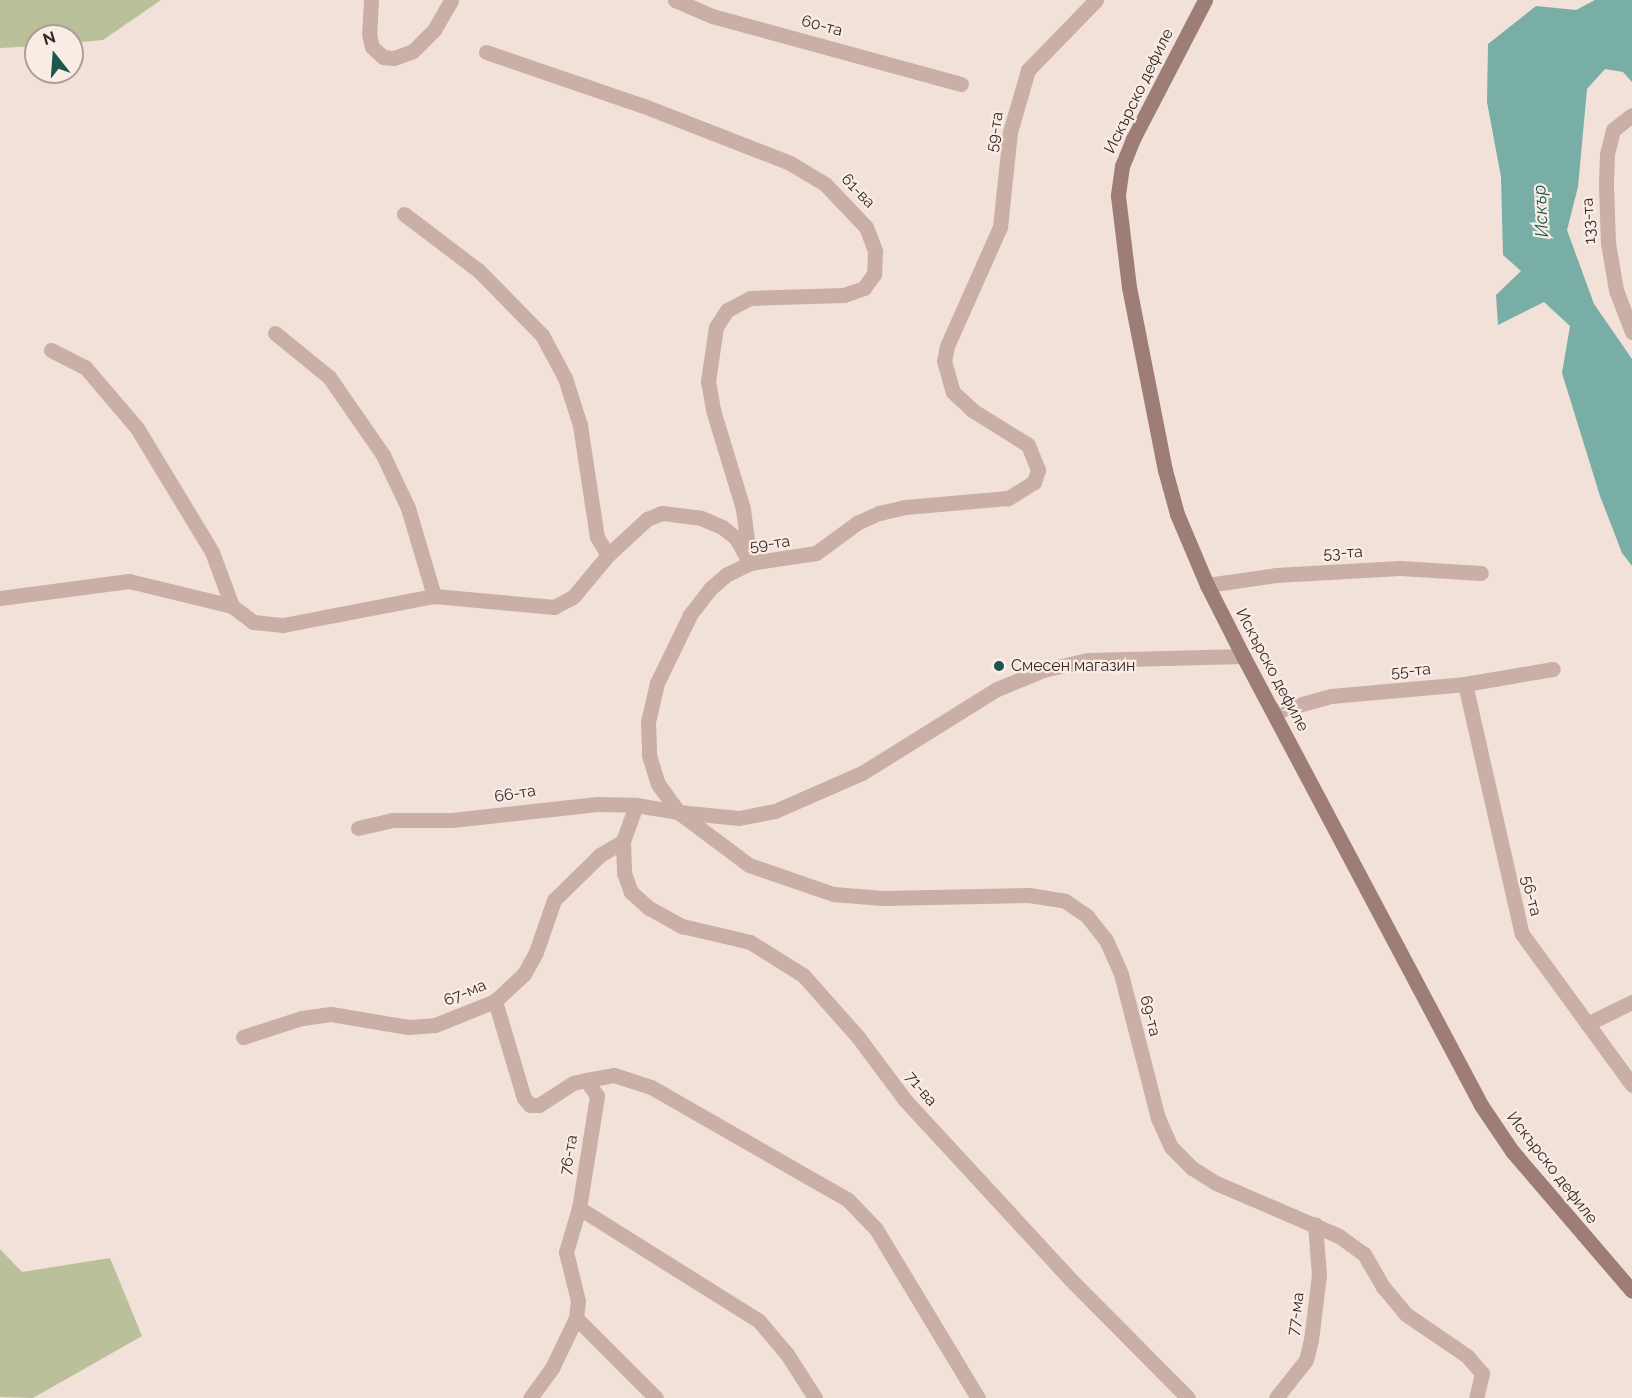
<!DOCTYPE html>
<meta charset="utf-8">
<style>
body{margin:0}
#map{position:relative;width:1632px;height:1398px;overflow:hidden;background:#f1e1d9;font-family:Raleway,sans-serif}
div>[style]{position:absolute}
.green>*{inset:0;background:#bac099}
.water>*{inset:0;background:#78aea6}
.minor>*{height:15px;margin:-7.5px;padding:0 7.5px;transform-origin:7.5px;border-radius:7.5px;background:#c9afa5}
.secondary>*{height:15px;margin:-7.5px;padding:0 7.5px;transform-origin:7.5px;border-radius:7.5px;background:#9d7d76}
.dots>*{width:16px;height:16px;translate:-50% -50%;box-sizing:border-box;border:3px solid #f9ece5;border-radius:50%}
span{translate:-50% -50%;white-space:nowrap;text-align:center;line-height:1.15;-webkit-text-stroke:4.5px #f9ece5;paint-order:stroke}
.street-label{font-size:16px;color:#352826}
.poi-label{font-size:16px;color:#352826}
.left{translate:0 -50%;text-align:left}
.water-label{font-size:18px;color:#1c564f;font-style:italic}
.north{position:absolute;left:24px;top:24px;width:60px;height:60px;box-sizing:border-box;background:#f9ece5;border:2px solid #ab9e99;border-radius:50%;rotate:343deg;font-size:16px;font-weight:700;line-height:24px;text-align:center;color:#352826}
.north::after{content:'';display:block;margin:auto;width:21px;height:27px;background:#1c564f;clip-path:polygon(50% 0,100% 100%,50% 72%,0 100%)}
</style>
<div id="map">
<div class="green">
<i style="clip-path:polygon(0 0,161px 0,103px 40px,72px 43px,72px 36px,36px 36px,36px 46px,0 48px)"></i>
<i style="clip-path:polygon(0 1249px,22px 1272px,110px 1258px,142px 1336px,33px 1398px,0 1397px)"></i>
</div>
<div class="water">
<i style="clip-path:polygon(1595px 0,1632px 0,1632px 82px,1623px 72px,1605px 69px,1587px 89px,1578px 187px,1567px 230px,1594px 304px,1632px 359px,1632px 566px,1622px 553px,1600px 496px,1562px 373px,1570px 326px,1544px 302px,1498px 325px,1496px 295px,1521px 271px,1503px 255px,1501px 177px,1487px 102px,1488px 44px,1536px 6px,1576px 10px)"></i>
</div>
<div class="minor">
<i style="left:371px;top:0;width:34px;rotate:93deg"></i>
<i style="left:369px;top:34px;width:13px;rotate:77deg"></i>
<i style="left:372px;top:47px;width:15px;rotate:42deg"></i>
<i style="left:383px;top:57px;width:11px;rotate:5deg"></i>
<i style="left:394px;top:58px;width:20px;rotate:-20deg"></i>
<i style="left:413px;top:51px;width:30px;rotate:-45deg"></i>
<i style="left:434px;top:30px;width:34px;rotate:-60deg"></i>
<i style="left:675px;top:0;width:40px;rotate:23.4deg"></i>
<i style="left:712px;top:16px;width:258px;rotate:15.3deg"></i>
<i style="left:1096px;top:0;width:98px;rotate:134.2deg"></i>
<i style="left:1028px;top:70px;width:65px;rotate:106.2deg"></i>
<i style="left:1010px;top:132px;width:96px;rotate:96deg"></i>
<i style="left:1000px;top:227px;width:130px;rotate:114deg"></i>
<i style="left:947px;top:346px;width:15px;rotate:101deg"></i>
<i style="left:944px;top:361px;width:32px;rotate:74deg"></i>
<i style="left:953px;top:392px;width:26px;rotate:43deg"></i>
<i style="left:972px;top:410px;width:66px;rotate:32deg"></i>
<i style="left:1028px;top:445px;width:27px;rotate:68deg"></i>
<i style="left:1038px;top:470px;width:13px;rotate:108deg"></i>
<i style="left:1034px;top:482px;width:31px;rotate:148deg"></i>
<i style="left:1008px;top:498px;width:103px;rotate:175deg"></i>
<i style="left:905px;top:507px;width:27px;rotate:167deg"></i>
<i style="left:879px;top:513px;width:24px;rotate:156deg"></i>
<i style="left:857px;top:523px;width:51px;rotate:143.8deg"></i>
<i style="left:816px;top:553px;width:67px;rotate:171.4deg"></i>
<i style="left:750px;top:563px;width:25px;rotate:154deg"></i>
<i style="left:727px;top:574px;width:23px;rotate:139deg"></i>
<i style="left:710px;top:589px;width:33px;rotate:128deg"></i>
<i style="left:690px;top:615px;width:76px;rotate:115.9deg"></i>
<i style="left:657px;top:683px;width:39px;rotate:103deg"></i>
<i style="left:648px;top:721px;width:34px;rotate:88deg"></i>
<i style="left:649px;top:755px;width:30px;rotate:73deg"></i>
<i style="left:658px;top:784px;width:34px;rotate:54deg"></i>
<i style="left:678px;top:812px;width:61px;rotate:5.6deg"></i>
<i style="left:739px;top:818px;width:37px;rotate:-11deg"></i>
<i style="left:775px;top:811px;width:95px;rotate:-23.6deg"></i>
<i style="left:862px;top:773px;width:159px;rotate:-31.9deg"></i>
<i style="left:997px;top:689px;width:50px;rotate:-22.4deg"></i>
<i style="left:1043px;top:670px;width:46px;rotate:-12.5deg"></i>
<i style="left:1088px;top:660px;width:155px;rotate:-1.5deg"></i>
<i style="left:486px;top:52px;width:167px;rotate:18.9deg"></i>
<i style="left:644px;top:106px;width:157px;rotate:21.3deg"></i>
<i style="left:790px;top:163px;width:41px;rotate:31deg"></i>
<i style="left:825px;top:184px;width:59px;rotate:46.4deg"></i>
<i style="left:866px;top:227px;width:26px;rotate:69deg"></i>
<i style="left:875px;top:251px;width:23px;rotate:92deg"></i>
<i style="left:874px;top:274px;width:17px;rotate:126deg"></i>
<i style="left:864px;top:288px;width:21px;rotate:161deg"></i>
<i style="left:844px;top:295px;width:94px;rotate:178.2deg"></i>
<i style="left:750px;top:298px;width:26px;rotate:152deg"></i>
<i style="left:727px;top:310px;width:20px;rotate:123deg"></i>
<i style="left:716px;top:327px;width:55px;rotate:98.4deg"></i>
<i style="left:708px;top:381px;width:29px;rotate:80deg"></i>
<i style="left:713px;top:410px;width:103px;rotate:73.1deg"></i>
<i style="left:743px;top:509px;width:45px;rotate:82.4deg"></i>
<i style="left:1632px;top:115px;width:24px;rotate:142deg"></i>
<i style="left:1613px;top:130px;width:25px;rotate:104deg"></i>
<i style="left:1607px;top:154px;width:32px;rotate:92deg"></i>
<i style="left:1606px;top:186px;width:57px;rotate:88deg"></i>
<i style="left:1608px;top:243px;width:48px;rotate:80.3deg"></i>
<i style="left:1616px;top:290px;width:45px;rotate:69.1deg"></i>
<i style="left:404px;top:214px;width:94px;rotate:37.2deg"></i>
<i style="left:479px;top:271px;width:90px;rotate:45.5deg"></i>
<i style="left:542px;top:335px;width:49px;rotate:61.9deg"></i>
<i style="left:565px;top:378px;width:49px;rotate:72.3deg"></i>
<i style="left:580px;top:425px;width:113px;rotate:81.4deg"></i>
<i style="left:597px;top:537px;width:21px;rotate:59deg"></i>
<i style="left:275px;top:333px;width:70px;rotate:39.2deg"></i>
<i style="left:329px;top:377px;width:95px;rotate:55.3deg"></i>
<i style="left:383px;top:455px;width:59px;rotate:64.7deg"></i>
<i style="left:408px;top:508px;width:92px;rotate:73.5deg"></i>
<i style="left:51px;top:350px;width:38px;rotate:27deg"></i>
<i style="left:85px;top:367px;width:80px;rotate:49.6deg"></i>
<i style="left:137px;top:428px;width:145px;rotate:58.8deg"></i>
<i style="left:212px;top:552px;width:58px;rotate:69.7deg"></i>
<i style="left:232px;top:606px;width:26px;rotate:37deg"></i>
<i style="left:253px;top:622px;width:30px;rotate:6deg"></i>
<i style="left:283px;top:625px;width:154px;rotate:-10.9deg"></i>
<i style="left:434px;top:596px;width:121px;rotate:5.2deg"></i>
<i style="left:554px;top:607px;width:21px;rotate:-28deg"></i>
<i style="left:573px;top:597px;width:55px;rotate:-50.2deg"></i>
<i style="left:608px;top:555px;width:53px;rotate:-42.7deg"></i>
<i style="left:647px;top:519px;width:16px;rotate:-22deg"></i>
<i style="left:662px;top:513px;width:39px;rotate:7deg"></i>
<i style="left:701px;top:518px;width:23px;rotate:23deg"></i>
<i style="left:722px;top:527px;width:18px;rotate:38deg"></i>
<i style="left:736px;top:538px;width:29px;rotate:61deg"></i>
<i style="left:1207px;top:585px;width:70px;rotate:-8.2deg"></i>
<i style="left:1276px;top:575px;width:124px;rotate:-3.2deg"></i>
<i style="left:1400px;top:568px;width:81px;rotate:3.5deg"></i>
<i style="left:0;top:598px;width:130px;rotate:-7.5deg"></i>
<i style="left:129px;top:581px;width:106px;rotate:13.6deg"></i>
<i style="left:1465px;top:684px;width:256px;rotate:77.2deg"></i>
<i style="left:1522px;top:934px;width:187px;rotate:53.9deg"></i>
<i style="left:1273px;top:712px;width:60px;rotate:-15.4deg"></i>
<i style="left:1331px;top:696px;width:135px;rotate:-5.1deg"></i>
<i style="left:1465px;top:684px;width:89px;rotate:-9.7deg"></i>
<i style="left:358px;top:828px;width:35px;rotate:-13deg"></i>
<i style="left:392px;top:820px;width:60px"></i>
<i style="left:452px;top:820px;width:146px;rotate:-6.3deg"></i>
<i style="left:597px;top:804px;width:39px;rotate:1deg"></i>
<i style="left:636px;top:805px;width:43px;rotate:9.5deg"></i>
<i style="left:678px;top:812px;width:89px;rotate:36.7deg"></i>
<i style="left:749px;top:865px;width:89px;rotate:19deg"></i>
<i style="left:833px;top:894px;width:50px;rotate:4.6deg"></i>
<i style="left:883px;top:898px;width:146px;rotate:-1.2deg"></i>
<i style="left:1029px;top:895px;width:36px;rotate:9deg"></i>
<i style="left:1065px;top:901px;width:27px;rotate:34deg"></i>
<i style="left:1087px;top:916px;width:31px;rotate:52deg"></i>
<i style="left:1106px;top:940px;width:37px;rotate:66deg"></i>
<i style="left:1121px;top:974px;width:149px;rotate:75.6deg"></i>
<i style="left:1158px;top:1118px;width:32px;rotate:66deg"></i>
<i style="left:1171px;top:1147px;width:30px;rotate:45deg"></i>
<i style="left:1192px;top:1168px;width:28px;rotate:32deg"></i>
<i style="left:1216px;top:1183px;width:134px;rotate:23.3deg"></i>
<i style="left:1339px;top:1236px;width:31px;rotate:36deg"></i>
<i style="left:1364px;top:1254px;width:39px;rotate:60deg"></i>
<i style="left:1384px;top:1288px;width:35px;rotate:50deg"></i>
<i style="left:1407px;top:1315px;width:73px;rotate:34.3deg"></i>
<i style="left:1467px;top:1356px;width:23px;rotate:49deg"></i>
<i style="left:1482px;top:1373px;width:26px;rotate:103deg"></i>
<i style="left:623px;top:841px;width:32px;rotate:88deg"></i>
<i style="left:624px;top:873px;width:20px;rotate:70deg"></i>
<i style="left:631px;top:892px;width:24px;rotate:42deg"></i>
<i style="left:649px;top:908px;width:38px;rotate:29deg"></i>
<i style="left:682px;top:926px;width:70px;rotate:13.2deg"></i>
<i style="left:750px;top:942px;width:62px;rotate:31.9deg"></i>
<i style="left:803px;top:975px;width:83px;rotate:48.4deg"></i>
<i style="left:858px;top:1037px;width:79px;rotate:53.3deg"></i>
<i style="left:905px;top:1100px;width:245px;rotate:47.3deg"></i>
<i style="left:1071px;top:1280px;width:166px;rotate:45.2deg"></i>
<i style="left:495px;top:1001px;width:101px;rotate:73.4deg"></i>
<i style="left:524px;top:1098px;width:9px;rotate:49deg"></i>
<i style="left:530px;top:1105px;width:9px"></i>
<i style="left:539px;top:1105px;width:40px;rotate:-32.9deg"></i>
<i style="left:573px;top:1083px;width:13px;rotate:-13deg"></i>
<i style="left:586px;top:1080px;width:19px;rotate:55deg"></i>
<i style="left:597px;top:1096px;width:113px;rotate:99.1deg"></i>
<i style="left:579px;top:1208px;width:46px;rotate:106.5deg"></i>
<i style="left:566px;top:1252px;width:50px;rotate:76.2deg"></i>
<i style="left:578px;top:1301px;width:17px;rotate:97deg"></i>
<i style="left:576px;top:1318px;width:55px;rotate:115.6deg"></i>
<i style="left:552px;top:1368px;width:37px;rotate:126deg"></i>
<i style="left:1587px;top:1024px;width:50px;rotate:-26.1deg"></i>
<i style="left:243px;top:1037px;width:62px;rotate:-17.9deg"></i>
<i style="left:302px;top:1018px;width:29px;rotate:-8deg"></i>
<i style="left:331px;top:1014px;width:78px;rotate:9.6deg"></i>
<i style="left:408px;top:1027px;width:27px;rotate:-4deg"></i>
<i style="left:435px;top:1025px;width:65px;rotate:-21.8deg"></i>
<i style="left:495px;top:1001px;width:40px;rotate:-43deg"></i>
<i style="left:524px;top:974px;width:25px;rotate:-61deg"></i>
<i style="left:536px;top:952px;width:55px;rotate:-70.9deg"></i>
<i style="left:554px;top:900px;width:64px;rotate:-44.4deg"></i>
<i style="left:600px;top:855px;width:27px;rotate:-31deg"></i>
<i style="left:623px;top:841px;width:38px;rotate:-70deg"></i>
<i style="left:586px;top:1080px;width:28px;rotate:-10deg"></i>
<i style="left:614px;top:1075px;width:39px;rotate:18deg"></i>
<i style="left:651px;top:1087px;width:227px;rotate:29.8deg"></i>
<i style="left:848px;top:1200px;width:40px;rotate:46deg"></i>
<i style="left:876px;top:1229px;width:197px;rotate:58.9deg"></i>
<i style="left:579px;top:1208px;width:213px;rotate:32.1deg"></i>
<i style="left:759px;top:1321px;width:43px;rotate:49.7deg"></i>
<i style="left:787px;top:1354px;width:52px;rotate:57.5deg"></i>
<i style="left:576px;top:1318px;width:113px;rotate:45deg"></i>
<i style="left:1276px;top:1398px;width:48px;rotate:-51.7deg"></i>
<i style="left:1306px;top:1360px;width:21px;rotate:-76deg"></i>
<i style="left:1311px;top:1340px;width:65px;rotate:-83deg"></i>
<i style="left:1319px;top:1275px;width:51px;rotate:-94.5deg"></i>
</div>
<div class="secondary">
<i style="left:1205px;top:0;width:157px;rotate:117.4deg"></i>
<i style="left:1133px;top:139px;width:29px;rotate:112deg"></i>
<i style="left:1122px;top:166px;width:30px;rotate:98deg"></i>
<i style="left:1118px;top:196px;width:92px;rotate:83.1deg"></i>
<i style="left:1129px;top:287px;width:187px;rotate:78.9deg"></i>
<i style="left:1165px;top:470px;width:46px;rotate:74.7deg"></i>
<i style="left:1177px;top:514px;width:77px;rotate:67.1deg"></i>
<i style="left:1207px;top:585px;width:80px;rotate:63.1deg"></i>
<i style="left:1243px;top:656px;width:508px;rotate:62.07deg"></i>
<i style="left:1481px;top:1105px;width:55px;rotate:56deg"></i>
<i style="left:1512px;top:1151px;width:184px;rotate:49.4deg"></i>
</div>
<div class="dots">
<i style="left:999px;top:666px;background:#1c564f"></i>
</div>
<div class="street-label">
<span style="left:822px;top:26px;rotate:15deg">60-та</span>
<span style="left:1139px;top:91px;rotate:-64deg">Искърско дефиле</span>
<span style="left:995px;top:132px;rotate:-81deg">59-та</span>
<span style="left:858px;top:191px;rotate:46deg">61-ва</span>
<span style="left:1589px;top:221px;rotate:-93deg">133-та</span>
<span style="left:770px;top:544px;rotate:-8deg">59-та</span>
<span style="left:1343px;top:553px;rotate:-3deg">53-та</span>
<span style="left:1272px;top:670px;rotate:62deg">Искърско дефиле</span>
<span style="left:1411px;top:671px;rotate:-5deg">55-та</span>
<span style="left:515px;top:794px;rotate:-9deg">66-та</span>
<span style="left:1531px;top:896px;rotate:76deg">56-та</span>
<span style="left:465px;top:993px;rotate:-23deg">67-ма</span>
<span style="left:1150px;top:1016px;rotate:76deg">69-та</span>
<span style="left:921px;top:1089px;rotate:50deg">71-ва</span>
<span style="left:569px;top:1155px;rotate:-80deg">76-та</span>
<span style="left:1552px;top:1168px;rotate:52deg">Искърско дефиле</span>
<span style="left:1296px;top:1314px;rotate:-82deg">77-ма</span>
</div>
<div class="poi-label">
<span class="left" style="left:1011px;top:666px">Смесен магазин</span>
</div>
<div class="water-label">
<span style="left:1541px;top:211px;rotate:-93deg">Искър</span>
</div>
<div class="north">N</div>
</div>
